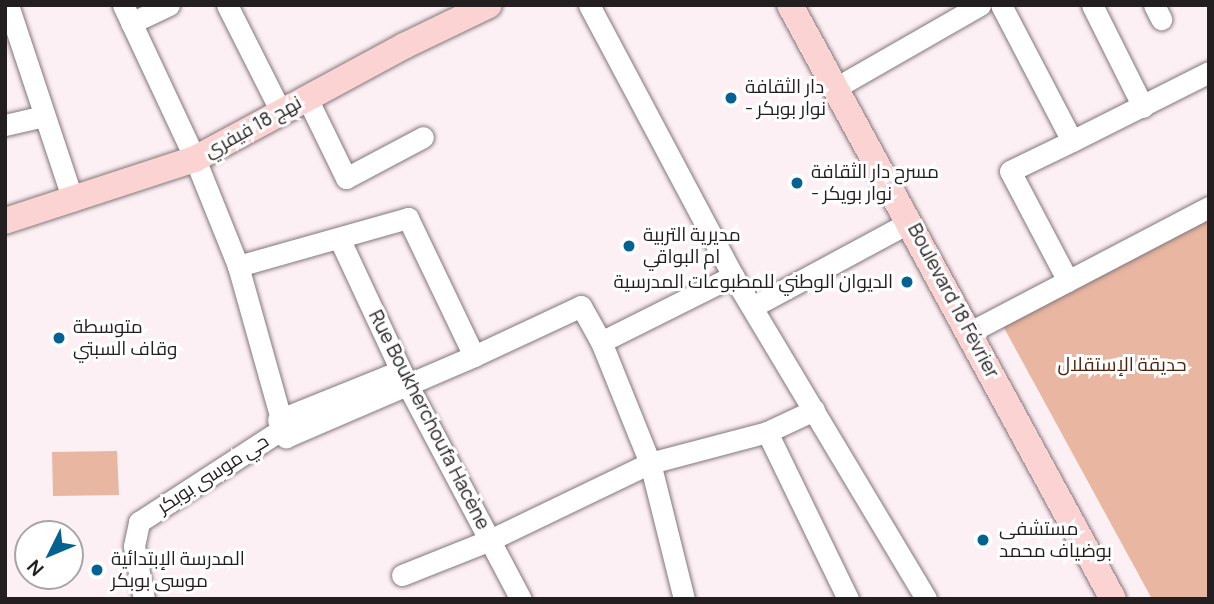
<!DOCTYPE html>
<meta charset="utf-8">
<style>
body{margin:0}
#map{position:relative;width:1214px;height:604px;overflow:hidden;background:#fdf0f4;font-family:Manrope,Cairo,sans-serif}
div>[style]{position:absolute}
.green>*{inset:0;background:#e8b6a1}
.roads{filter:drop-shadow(0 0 2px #83777b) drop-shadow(0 0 2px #83777b)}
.minor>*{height:21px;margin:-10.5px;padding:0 10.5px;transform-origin:10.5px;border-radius:10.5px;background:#fff}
.major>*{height:26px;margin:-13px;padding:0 13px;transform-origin:13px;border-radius:13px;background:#fbd3d3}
.dots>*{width:19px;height:19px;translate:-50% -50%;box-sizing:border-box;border:4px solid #fff;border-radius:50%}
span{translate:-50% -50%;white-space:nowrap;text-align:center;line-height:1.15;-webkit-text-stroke:6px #fff;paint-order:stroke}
.poi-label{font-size:19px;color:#231e20}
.left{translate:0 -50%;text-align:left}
.right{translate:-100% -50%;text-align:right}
.street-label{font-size:19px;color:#231e20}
.park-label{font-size:19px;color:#50230e}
.frame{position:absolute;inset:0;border:7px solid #231e20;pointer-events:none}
.north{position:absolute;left:14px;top:520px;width:70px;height:70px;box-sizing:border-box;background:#fff;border:2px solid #a7a5a6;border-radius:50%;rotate:227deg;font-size:19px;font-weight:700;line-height:28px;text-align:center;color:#231e20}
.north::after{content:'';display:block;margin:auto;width:24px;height:32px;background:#036292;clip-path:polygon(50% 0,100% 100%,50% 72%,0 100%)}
</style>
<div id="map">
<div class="green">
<i style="clip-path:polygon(1209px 217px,1209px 599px,1152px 599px,1003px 326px)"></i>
<i style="clip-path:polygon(117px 451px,119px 495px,53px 496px,52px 452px)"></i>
</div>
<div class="roads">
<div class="minor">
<i style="left:8px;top:5px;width:206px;rotate:71.6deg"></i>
<i style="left:123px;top:5px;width:170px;rotate:64.9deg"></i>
<i style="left:195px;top:159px;width:115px;rotate:68.1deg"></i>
<i style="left:238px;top:266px;width:178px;rotate:74.3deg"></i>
<i style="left:286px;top:437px;width:205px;rotate:-23.3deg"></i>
<i style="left:474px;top:356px;width:153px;rotate:-115.6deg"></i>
<i style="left:408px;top:218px;width:177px;rotate:164.2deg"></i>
<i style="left:227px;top:5px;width:120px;rotate:63.2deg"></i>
<i style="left:589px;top:5px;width:307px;rotate:62deg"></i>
<i style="left:733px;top:276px;width:376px;rotate:59.1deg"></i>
<i style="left:1001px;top:5px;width:153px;rotate:62.4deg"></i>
<i style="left:1072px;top:141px;width:153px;rotate:-26.7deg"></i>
<i style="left:1092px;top:5px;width:114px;rotate:63.4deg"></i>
<i style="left:1154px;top:5px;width:16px;rotate:63deg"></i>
<i style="left:131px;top:23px;width:42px;rotate:-25.3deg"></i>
<i style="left:837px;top:87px;width:165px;rotate:-29.8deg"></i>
<i style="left:307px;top:98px;width:89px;rotate:64deg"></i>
<i style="left:346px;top:178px;width:87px;rotate:-28deg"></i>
<i style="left:5px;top:125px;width:40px;rotate:-13deg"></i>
<i style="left:340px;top:240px;width:161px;rotate:65deg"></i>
<i style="left:408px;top:386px;width:241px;rotate:62.1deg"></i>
<i style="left:1068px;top:281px;width:124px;rotate:-117.8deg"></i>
<i style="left:1010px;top:171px;width:69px;rotate:-25.8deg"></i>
<i style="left:754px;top:306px;width:177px;rotate:-28.3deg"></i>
<i style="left:970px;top:332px;width:270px;rotate:-27.6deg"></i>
<i style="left:474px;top:356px;width:118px;rotate:-25deg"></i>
<i style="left:581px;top:306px;width:41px;rotate:60.9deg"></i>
<i style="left:601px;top:342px;width:148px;rotate:-26.6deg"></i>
<i style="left:278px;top:420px;width:131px;rotate:-21.9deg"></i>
<i style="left:767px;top:432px;width:186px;rotate:64.1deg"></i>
<i style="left:402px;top:575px;width:95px;rotate:-21.7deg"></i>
<i style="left:490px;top:540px;width:178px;rotate:-25.7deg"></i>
<i style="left:650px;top:463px;width:131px;rotate:-112deg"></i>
<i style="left:144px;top:599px;width:54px;rotate:-100.7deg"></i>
<i style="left:134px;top:546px;width:25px;rotate:-78deg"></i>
<i style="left:139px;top:522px;width:171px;rotate:-33deg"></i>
<i style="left:684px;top:599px;width:140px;rotate:-104deg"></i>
<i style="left:650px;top:463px;width:121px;rotate:-14.8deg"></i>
<i style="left:767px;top:432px;width:52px;rotate:-25.1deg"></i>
</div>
<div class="major">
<i style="left:790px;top:5px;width:676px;rotate:61.46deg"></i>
<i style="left:5px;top:221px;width:200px;rotate:-18.1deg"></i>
<i style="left:195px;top:159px;width:238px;rotate:-28.4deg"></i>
<i style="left:404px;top:46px;width:94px;rotate:-25.8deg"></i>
</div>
</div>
<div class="dots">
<i style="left:731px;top:98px;background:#036292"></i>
<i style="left:797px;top:183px;background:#036292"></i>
<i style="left:629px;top:246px;background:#036292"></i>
<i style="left:907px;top:282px;background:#036292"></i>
<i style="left:59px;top:338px;background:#036292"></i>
<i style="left:983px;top:540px;background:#036292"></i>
<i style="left:97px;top:570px;background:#036292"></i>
</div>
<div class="poi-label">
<span class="left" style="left:745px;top:98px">دار الثقافة<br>- نوار بوبكر</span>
<span class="left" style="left:811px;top:183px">مسرح دار الثقافة<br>- نوار بويكر</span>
<span class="left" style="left:643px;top:246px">مديرية التربية<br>ام البواقي</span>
<span class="right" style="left:893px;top:282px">الديوان الوطني للمطبوعات المدرسية</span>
<span class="left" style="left:73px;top:338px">متوسطة<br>وقاف السبتي</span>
<span class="left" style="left:999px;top:540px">مستشفى<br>بوضياف محمد</span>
<span class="left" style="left:111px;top:570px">المدرسة الإبتدائية<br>موسى بوبكر</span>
</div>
<div class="street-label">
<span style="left:253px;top:127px;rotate:-29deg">نهج 18 فيفري</span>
<span style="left:953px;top:301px;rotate:62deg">Boulevard 18 Février</span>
<span style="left:429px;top:420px;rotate:63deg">Rue Boukherchoufa Hacène</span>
<span style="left:213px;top:474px;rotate:-33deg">حي موسى بوبكر</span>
</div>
<div class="park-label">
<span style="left:1122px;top:365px">حديقة الإستقلال</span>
</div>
<div class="frame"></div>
<div class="north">N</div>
</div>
